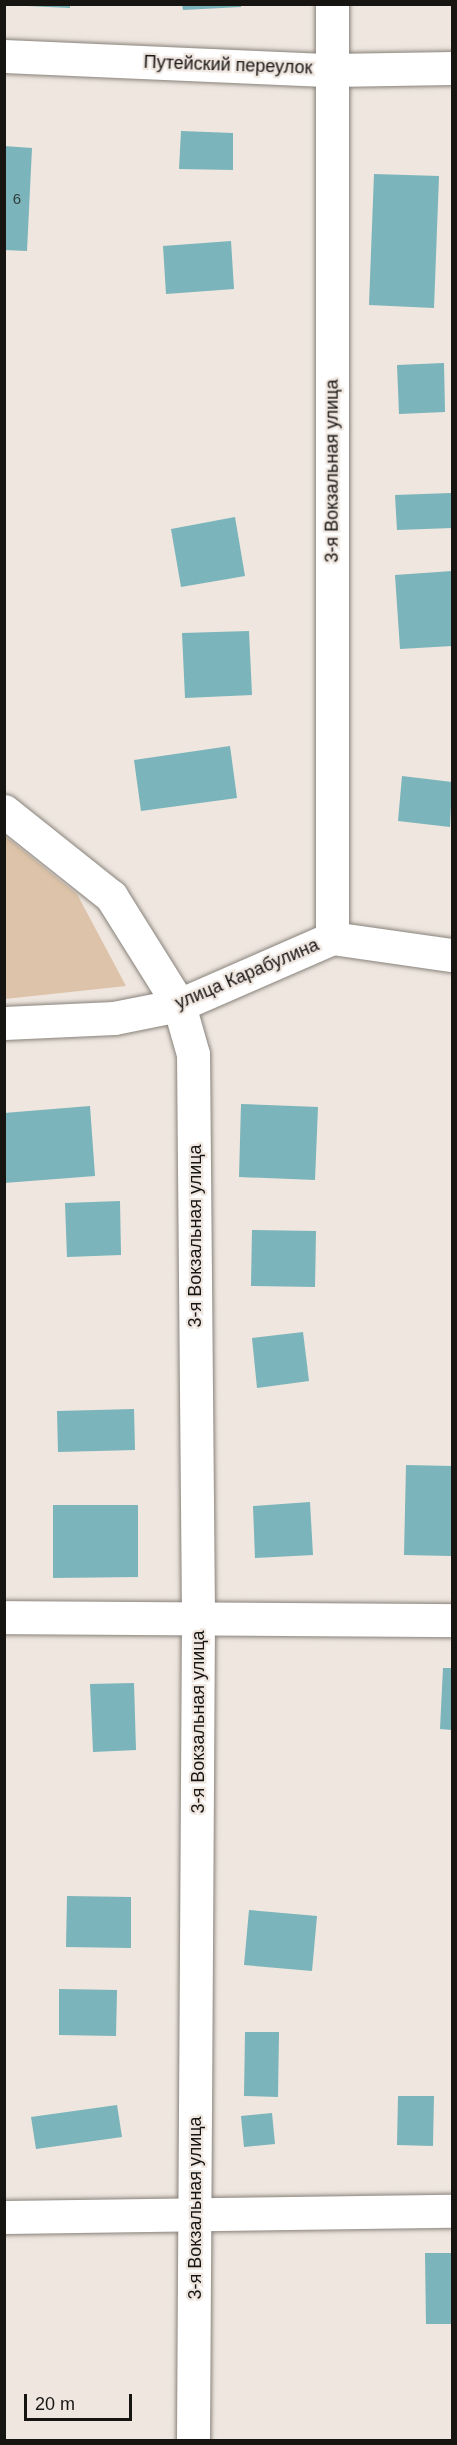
<!DOCTYPE html>
<meta charset="utf-8">
<style>
body{margin:0}
#map{position:relative;width:457px;height:2445px;overflow:hidden;background:#eee6df;font-family:Arial,sans-serif}
div>[style]{position:absolute}
.green>*{inset:0;background:#dcc3a9}
.building>*{inset:0;background:#7bb4ba}
.roads{filter:drop-shadow(0 0 2px #88827b) drop-shadow(0 0 2px #88827b)}
.minor>*{height:33px;margin:-16.5px;padding:0 16.5px;transform-origin:16.5px;border-radius:16.5px;background:#fff}
span{translate:-50% -50%;white-space:nowrap;text-align:center;line-height:1.15;-webkit-text-stroke:4.5px #eee6df;paint-order:stroke}
.number-label{font-size:15px;color:#303d3c}
.number-label span{-webkit-text-stroke-width:0}
.street-label{font-size:18px;color:#171512}
.frame{position:absolute;inset:0;border:6px solid #171512;pointer-events:none}
.scale{position:absolute;left:24px;top:2394px;width:108px;height:27px;box-sizing:border-box;border:3px solid #171512;border-top:0;padding-left:8px;font-size:18px;line-height:21px;white-space:nowrap;color:#171512;-webkit-text-stroke:4px #eee6df;paint-order:stroke}
</style>
<div id="map">
<div class="green">
<i style="clip-path:polygon(5px 836px,77px 894px,126px 986px,5px 999px)"></i>
</div>
<div class="building">
<i style="clip-path:polygon(27px 4px,70px 4px,70px 8px,27px 6px)"></i>
<i style="clip-path:polygon(182px 4px,241px 4px,241px 7px,183px 10px)"></i>
<i style="clip-path:polygon(181px 131px,233px 133px,233px 170px,179px 169px)"></i>
<i style="clip-path:polygon(4px 146px,32px 148px,27px 251px,4px 250px)"></i>
<i style="clip-path:polygon(374px 174px,439px 176px,434px 308px,369px 305px)"></i>
<i style="clip-path:polygon(231px 241px,234px 289px,166px 294px,163px 246px)"></i>
<i style="clip-path:polygon(444px 363px,445px 412px,399px 414px,397px 365px)"></i>
<i style="clip-path:polygon(451px 493px,452px 528px,397px 530px,395px 495px)"></i>
<i style="clip-path:polygon(235px 517px,245px 576px,181px 587px,171px 529px)"></i>
<i style="clip-path:polygon(452px 571px,452px 646px,400px 649px,395px 575px)"></i>
<i style="clip-path:polygon(249px 631px,252px 695px,185px 698px,182px 633px)"></i>
<i style="clip-path:polygon(230px 746px,237px 798px,141px 811px,134px 760px)"></i>
<i style="clip-path:polygon(402px 776px,452px 782px,450px 827px,398px 821px)"></i>
<i style="clip-path:polygon(241px 1104px,318px 1107px,315px 1180px,239px 1177px)"></i>
<i style="clip-path:polygon(90px 1106px,95px 1176px,4px 1183px,4px 1113px)"></i>
<i style="clip-path:polygon(120px 1201px,121px 1255px,67px 1257px,65px 1203px)"></i>
<i style="clip-path:polygon(252px 1230px,316px 1231px,315px 1287px,251px 1286px)"></i>
<i style="clip-path:polygon(303px 1332px,309px 1381px,257px 1388px,252px 1338px)"></i>
<i style="clip-path:polygon(134px 1409px,135px 1450px,58px 1452px,57px 1411px)"></i>
<i style="clip-path:polygon(406px 1465px,452px 1466px,452px 1556px,404px 1555px)"></i>
<i style="clip-path:polygon(310px 1502px,313px 1555px,255px 1558px,253px 1506px)"></i>
<i style="clip-path:polygon(53px 1505px,138px 1505px,138px 1577px,53px 1578px)"></i>
<i style="clip-path:polygon(443px 1668px,452px 1668px,452px 1730px,440px 1729px)"></i>
<i style="clip-path:polygon(134px 1683px,136px 1750px,93px 1752px,90px 1684px)"></i>
<i style="clip-path:polygon(67px 1896px,131px 1897px,131px 1948px,66px 1947px)"></i>
<i style="clip-path:polygon(249px 1910px,317px 1916px,312px 1971px,244px 1965px)"></i>
<i style="clip-path:polygon(59px 1989px,117px 1990px,116px 2036px,59px 2035px)"></i>
<i style="clip-path:polygon(245px 2032px,279px 2032px,278px 2097px,244px 2096px)"></i>
<i style="clip-path:polygon(398px 2096px,434px 2096px,433px 2146px,397px 2145px)"></i>
<i style="clip-path:polygon(117px 2105px,122px 2137px,36px 2149px,31px 2117px)"></i>
<i style="clip-path:polygon(272px 2113px,275px 2144px,244px 2147px,241px 2116px)"></i>
<i style="clip-path:polygon(425px 2253px,452px 2253px,452px 2324px,426px 2324px)"></i>
</div>
<div class="roads">
<div class="minor">
<i style="left:332px;top:4px;width:934px;rotate:90deg"></i>
<i style="left:4px;top:56px;width:327px;rotate:2.5deg"></i>
<i style="left:331px;top:70px;width:121px;rotate:-0.9deg"></i>
<i style="left:4px;top:811px;width:137px;rotate:38.5deg"></i>
<i style="left:111px;top:896px;width:128px;rotate:58deg"></i>
<i style="left:179px;top:1005px;width:51px;rotate:74.1deg"></i>
<i style="left:193px;top:1054px;width:565px;rotate:89.49deg"></i>
<i style="left:198px;top:1619px;width:821px;rotate:90.35deg"></i>
<i style="left:4px;top:1023px;width:110px;rotate:-2.6deg"></i>
<i style="left:114px;top:1018px;width:66px;rotate:-11.3deg"></i>
<i style="left:179px;top:1005px;width:167px;rotate:-23.6deg"></i>
<i style="left:332px;top:938px;width:121px;rotate:8.1deg"></i>
<i style="left:4px;top:1617px;width:448px;rotate:0.4deg"></i>
<i style="left:4px;top:2217px;width:448px;rotate:-0.8deg"></i>
</div>
</div>
<div class="number-label">
<span style="left:17px;top:199px">6</span>
</div>
<div class="street-label">
<span style="left:228px;top:65px;rotate:2deg">Путейский переулок</span>
<span style="left:332px;top:471px;rotate:-90deg">3-я Вокзальная улица</span>
<span style="left:247px;top:974px;rotate:-23deg">улица Карабулина</span>
<span style="left:195px;top:1236px;rotate:-90deg">3-я Вокзальная улица</span>
<span style="left:198px;top:1722px;rotate:-90deg">3-я Вокзальная улица</span>
<span style="left:195px;top:2208px;rotate:-90deg">3-я Вокзальная улица</span>
</div>
<div class="frame"></div>
<div class="scale">20 m</div>
</div>
